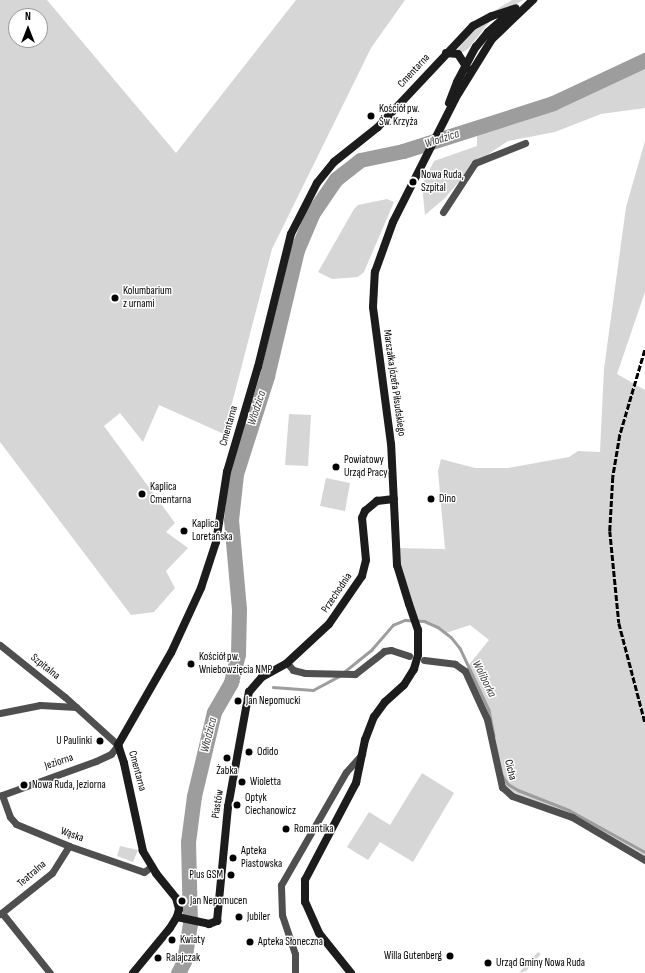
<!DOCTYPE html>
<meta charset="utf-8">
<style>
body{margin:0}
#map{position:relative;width:645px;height:973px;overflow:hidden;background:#fff;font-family:"Sofia Sans Condensed",sans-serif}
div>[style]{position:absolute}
.green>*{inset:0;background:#d6d6d6}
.stream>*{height:2.5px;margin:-1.25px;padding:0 1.25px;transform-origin:1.25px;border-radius:1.25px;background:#9d9d9d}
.river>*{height:15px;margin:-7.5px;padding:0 7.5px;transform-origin:7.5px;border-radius:7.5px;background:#9d9d9d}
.street>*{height:7px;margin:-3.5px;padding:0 3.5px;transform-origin:3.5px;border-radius:3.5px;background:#4f4f4f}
.secondary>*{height:8px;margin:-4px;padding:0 4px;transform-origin:4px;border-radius:4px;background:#1c1c1c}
.rail>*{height:2.5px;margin-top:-1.25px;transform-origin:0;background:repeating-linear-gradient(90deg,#000 0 6px,transparent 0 8px)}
.secondary-bridge>*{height:8px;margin:-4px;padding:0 4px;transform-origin:4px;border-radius:4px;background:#1c1c1c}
.dots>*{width:11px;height:11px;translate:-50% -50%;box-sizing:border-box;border:2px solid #fff;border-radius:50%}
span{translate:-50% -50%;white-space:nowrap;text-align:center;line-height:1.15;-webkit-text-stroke:3px #fff;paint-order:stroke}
.street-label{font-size:11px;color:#000}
.poi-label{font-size:11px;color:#000}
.left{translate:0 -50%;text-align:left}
.right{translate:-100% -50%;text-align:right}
.water-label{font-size:12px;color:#3e3e3e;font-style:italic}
.north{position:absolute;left:8px;top:8px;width:40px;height:40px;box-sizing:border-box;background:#fff;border:1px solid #999;border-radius:50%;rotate:0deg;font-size:11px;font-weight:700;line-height:16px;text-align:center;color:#000}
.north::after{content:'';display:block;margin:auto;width:14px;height:18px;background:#000;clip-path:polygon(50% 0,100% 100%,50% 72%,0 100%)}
</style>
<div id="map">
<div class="green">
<i style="clip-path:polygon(evenodd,0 0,47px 0,176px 153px,296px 0,405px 0,371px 48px,272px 249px,224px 434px,159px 405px,143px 442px,120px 413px,104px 426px,175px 523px,166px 532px,188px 548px,166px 571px,175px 588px,154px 612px,131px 615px,0 442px,0 0,16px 16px,40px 16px,40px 40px,16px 40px,16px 16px)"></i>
<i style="clip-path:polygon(512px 0,523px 0,515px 5px,494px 11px)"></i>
<i style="clip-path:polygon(491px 20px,468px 49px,463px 52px,458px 49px,475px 28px)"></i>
<i style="clip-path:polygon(645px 68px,645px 108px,601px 114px,555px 132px,508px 141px,475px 163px,445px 198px,425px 215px,422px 185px,434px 161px,477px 146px,477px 133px,555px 109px)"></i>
<i style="clip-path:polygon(645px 141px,645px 292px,617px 374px,645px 390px,645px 860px,572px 817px,512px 796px,502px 787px,492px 737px,468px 666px,489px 640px,470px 625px,446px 633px,420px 621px,409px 604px,396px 548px,445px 549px,438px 471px,441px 459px,475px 468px,508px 468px,569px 457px,578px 451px,600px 452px,604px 369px,626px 207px)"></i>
<i style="clip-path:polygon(387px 199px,394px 202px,364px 272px,358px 277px,332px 279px,318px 272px,354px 209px,358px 205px)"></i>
<i style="clip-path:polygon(289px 414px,311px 415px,308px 466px,285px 465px)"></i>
<i style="clip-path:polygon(326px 478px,350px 483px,345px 511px,320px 506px)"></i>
<i style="clip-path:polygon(422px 773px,454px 793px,413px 862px,380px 842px,368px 860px,347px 847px,369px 812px,390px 825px)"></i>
<i style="clip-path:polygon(120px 846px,138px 850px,133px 862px,117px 856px)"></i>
<i style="clip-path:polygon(538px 952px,541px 954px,526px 971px,519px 973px)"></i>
</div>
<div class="stream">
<i style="left:344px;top:672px;width:36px;rotate:-39deg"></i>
<i style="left:372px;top:649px;width:32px;rotate:-49deg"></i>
<i style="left:393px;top:625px;width:13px;rotate:-23deg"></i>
<i style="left:405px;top:620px;width:19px;rotate:3deg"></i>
<i style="left:424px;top:621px;width:15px;rotate:23deg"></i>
<i style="left:438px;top:627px;width:16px;rotate:38deg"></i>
<i style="left:451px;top:637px;width:14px;rotate:51deg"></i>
<i style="left:460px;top:648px;width:68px;rotate:64.9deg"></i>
<i style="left:489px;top:710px;width:26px;rotate:79deg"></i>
<i style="left:231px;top:682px;width:8px"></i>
<i style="left:273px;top:687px;width:40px;rotate:4.3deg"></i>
<i style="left:313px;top:690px;width:30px;rotate:-28deg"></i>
<i style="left:502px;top:775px;width:11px;rotate:56deg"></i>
<i style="left:508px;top:784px;width:12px;rotate:31deg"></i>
<i style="left:518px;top:790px;width:55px;rotate:21.4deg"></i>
<i style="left:569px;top:810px;width:87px;rotate:28.9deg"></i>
</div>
<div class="river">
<i style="left:178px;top:973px;width:13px;rotate:-63deg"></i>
<i style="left:184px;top:961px;width:37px;rotate:-81deg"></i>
<i style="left:190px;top:924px;width:82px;rotate:-91.4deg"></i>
<i style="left:188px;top:842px;width:46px;rotate:-82.6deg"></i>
<i style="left:194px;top:796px;width:86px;rotate:-76.6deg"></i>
<i style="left:214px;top:712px;width:34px;rotate:-60deg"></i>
<i style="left:231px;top:682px;width:29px;rotate:-76deg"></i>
<i style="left:238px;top:654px;width:45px;rotate:-88.7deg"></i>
<i style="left:239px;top:609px;width:89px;rotate:-95.1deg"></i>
<i style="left:231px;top:520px;width:46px;rotate:-83.8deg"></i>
<i style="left:236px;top:474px;width:103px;rotate:-72.4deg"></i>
<i style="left:267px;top:376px;width:130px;rotate:-76.6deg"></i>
<i style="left:297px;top:250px;width:39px;rotate:-67deg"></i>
<i style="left:312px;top:214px;width:42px;rotate:-55.6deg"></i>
<i style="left:336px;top:179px;width:31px;rotate:-38deg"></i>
<i style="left:360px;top:160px;width:44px;rotate:-11.8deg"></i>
<i style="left:403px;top:151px;width:157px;rotate:-17.7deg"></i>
<i style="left:553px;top:103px;width:102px;rotate:-25.1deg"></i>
</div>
<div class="street">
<i style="left:443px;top:212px;width:59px;rotate:-56.9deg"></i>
<i style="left:475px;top:163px;width:54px;rotate:-21.8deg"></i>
<i style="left:0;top:645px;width:83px;rotate:38.7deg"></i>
<i style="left:65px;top:697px;width:72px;rotate:42.2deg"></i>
<i style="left:118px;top:745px;width:11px;rotate:128deg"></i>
<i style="left:111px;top:754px;width:17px;rotate:155deg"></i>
<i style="left:96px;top:761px;width:100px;rotate:160.1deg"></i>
<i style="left:2px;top:795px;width:23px;rotate:70deg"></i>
<i style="left:10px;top:817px;width:9px;rotate:49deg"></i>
<i style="left:16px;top:824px;width:57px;rotate:22.5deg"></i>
<i style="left:69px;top:846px;width:79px;rotate:19.1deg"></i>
<i style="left:144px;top:872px;width:10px;rotate:-37deg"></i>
<i style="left:424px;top:660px;width:31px;rotate:7deg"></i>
<i style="left:455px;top:664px;width:12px;rotate:35deg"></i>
<i style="left:465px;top:671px;width:53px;rotate:65.4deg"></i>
<i style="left:487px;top:719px;width:70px;rotate:77.6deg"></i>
<i style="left:502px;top:787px;width:13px;rotate:42deg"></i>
<i style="left:512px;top:796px;width:64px;rotate:19.3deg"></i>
<i style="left:572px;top:817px;width:85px;rotate:30.5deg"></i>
<i style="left:287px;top:663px;width:9px;rotate:49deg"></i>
<i style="left:293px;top:670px;width:12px;rotate:14deg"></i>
<i style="left:305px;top:673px;width:50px;rotate:1.1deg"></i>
<i style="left:355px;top:674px;width:37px;rotate:-38deg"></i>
<i style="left:384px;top:651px;width:7px;rotate:-8deg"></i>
<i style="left:391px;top:650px;width:19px;rotate:18deg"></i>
<i style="left:0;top:713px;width:41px;rotate:-11.3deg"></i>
<i style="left:40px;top:705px;width:36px;rotate:3deg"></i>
<i style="left:2px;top:913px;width:77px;rotate:51.3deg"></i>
<i style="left:0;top:914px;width:66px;rotate:-38.3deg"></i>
<i style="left:52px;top:873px;width:32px;rotate:-58deg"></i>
<i style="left:295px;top:973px;width:19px;rotate:-90deg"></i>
<i style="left:295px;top:954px;width:41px;rotate:-108.4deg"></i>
<i style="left:282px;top:915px;width:30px;rotate:-92deg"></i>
<i style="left:281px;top:885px;width:130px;rotate:-60.1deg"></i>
<i style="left:346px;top:772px;width:24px;rotate:-48deg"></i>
</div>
<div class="secondary">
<i style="left:446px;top:53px;width:12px;rotate:5deg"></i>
<i style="left:458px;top:54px;width:17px;rotate:57deg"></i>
<i style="left:449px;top:103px;width:22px;rotate:-69deg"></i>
<i style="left:457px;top:82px;width:40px;rotate:-62deg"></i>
<i style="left:476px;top:47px;width:19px;rotate:-51deg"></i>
<i style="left:488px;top:32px;width:30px;rotate:-41deg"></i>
<i style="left:409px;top:604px;width:41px;rotate:-107.1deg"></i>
<i style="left:397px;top:565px;width:121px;rotate:-92.8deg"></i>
<i style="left:391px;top:444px;width:138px;rotate:-97.5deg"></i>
<i style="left:373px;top:307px;width:35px;rotate:-87deg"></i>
<i style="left:375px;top:272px;width:53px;rotate:-70.2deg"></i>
<i style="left:393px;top:222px;width:138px;rotate:-63.2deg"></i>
<i style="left:455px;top:99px;width:70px;rotate:-58.3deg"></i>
<i style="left:492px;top:39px;width:57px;rotate:-43.6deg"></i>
<i style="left:177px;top:917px;width:33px;rotate:12deg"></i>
<i style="left:209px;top:924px;width:9px;rotate:-21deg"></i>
<i style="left:217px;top:921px;width:115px;rotate:-84.5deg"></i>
<i style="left:228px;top:807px;width:117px;rotate:-79.7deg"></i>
<i style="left:249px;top:692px;width:20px;rotate:-49deg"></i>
<i style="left:262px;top:677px;width:29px;rotate:-29deg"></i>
<i style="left:287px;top:663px;width:57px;rotate:-42.9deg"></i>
<i style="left:329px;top:624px;width:58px;rotate:-55.5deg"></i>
<i style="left:362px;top:576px;width:16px;rotate:-76deg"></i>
<i style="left:366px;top:560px;width:42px;rotate:-95.4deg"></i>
<i style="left:362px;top:518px;width:8px;rotate:-67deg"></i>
<i style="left:365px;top:511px;width:16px;rotate:-40deg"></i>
<i style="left:377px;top:501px;width:17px;rotate:-7deg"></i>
<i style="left:133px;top:973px;width:58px;rotate:-50.6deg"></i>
<i style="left:170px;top:928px;width:13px;rotate:-58deg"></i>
<i style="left:177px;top:917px;width:8px;rotate:-76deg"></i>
<i style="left:179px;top:909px;width:11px;rotate:-105deg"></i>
<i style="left:176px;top:898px;width:32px;rotate:-129deg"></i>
<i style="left:156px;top:873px;width:26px;rotate:-121deg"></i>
<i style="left:143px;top:851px;width:90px;rotate:-102.2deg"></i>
<i style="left:124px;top:763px;width:19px;rotate:-108deg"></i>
<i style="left:118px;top:745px;width:106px;rotate:-60.1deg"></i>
<i style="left:171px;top:653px;width:72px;rotate:-65.2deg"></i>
<i style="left:201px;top:588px;width:48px;rotate:-71.9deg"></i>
<i style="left:216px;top:542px;width:71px;rotate:-81.1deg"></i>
<i style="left:227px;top:472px;width:109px;rotate:-73.6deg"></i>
<i style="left:258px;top:367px;width:137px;rotate:-76.1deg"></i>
<i style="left:291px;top:234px;width:57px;rotate:-63deg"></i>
<i style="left:317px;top:183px;width:27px;rotate:-51deg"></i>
<i style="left:334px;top:162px;width:56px;rotate:-38.5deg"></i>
<i style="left:378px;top:127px;width:139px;rotate:-46.8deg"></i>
<i style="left:473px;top:26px;width:21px;rotate:-28deg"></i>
<i style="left:492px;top:16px;width:25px;rotate:-18deg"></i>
<i style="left:351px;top:973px;width:51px;rotate:-128.7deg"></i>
<i style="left:319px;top:933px;width:34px;rotate:-114deg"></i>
<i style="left:305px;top:902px;width:22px;rotate:-90deg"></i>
<i style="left:305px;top:880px;width:110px;rotate:-62.3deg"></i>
<i style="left:356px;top:783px;width:44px;rotate:-78.2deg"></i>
<i style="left:365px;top:740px;width:25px;rotate:-69deg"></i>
<i style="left:374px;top:717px;width:19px;rotate:-54deg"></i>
<i style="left:385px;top:702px;width:25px;rotate:-42deg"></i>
<i style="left:404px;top:685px;width:19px;rotate:-58deg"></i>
</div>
<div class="rail">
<i style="left:645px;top:350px;width:89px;rotate:106.4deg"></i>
<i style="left:620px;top:435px;width:43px;rotate:99.5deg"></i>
<i style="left:613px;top:477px;width:54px;rotate:93.2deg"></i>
<i style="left:610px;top:531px;width:92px;rotate:84.4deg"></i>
<i style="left:619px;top:623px;width:102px;rotate:75.3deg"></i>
</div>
<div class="secondary-bridge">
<i style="left:409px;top:604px;width:28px;rotate:71deg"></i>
<i style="left:418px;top:630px;width:25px;rotate:90deg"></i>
<i style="left:418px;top:655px;width:15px;rotate:106deg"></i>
</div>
<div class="dots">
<i style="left:371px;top:116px;background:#000"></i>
<i style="left:413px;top:182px;background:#000"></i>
<i style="left:115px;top:298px;background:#000"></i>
<i style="left:336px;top:467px;background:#000"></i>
<i style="left:142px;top:494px;background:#000"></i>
<i style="left:431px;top:499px;background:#000"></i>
<i style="left:184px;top:531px;background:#000"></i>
<i style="left:191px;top:664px;background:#000"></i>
<i style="left:238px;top:701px;background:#000"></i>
<i style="left:100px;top:741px;background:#000"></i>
<i style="left:249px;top:752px;background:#000"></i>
<i style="left:227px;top:758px;background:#000"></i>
<i style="left:242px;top:782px;background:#000"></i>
<i style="left:24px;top:785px;background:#000"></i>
<i style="left:237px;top:805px;background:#000"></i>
<i style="left:286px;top:829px;background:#000"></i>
<i style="left:233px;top:858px;background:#000"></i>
<i style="left:231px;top:875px;background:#000"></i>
<i style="left:182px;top:901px;background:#000"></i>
<i style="left:239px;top:917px;background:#000"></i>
<i style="left:172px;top:940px;background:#000"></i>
<i style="left:250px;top:942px;background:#000"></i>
<i style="left:450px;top:956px;background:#000"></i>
<i style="left:158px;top:958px;background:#000"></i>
<i style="left:488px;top:963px;background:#000"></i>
</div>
<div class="street-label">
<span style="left:414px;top:71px;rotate:-47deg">Cmentarna</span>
<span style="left:394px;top:383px;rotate:82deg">Marszałka Józefa Piłsudskiego</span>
<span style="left:229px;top:426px;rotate:-74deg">Cmentarna</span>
<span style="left:337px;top:593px;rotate:-56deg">Przechodnia</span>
<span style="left:45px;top:667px;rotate:39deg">Szpitalna</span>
<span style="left:59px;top:762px;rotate:-18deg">Jeziorna</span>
<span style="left:510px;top:770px;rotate:76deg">Cicha</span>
<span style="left:137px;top:771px;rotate:75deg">Cmentarna</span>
<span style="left:218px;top:804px;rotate:-81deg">Piastów</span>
<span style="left:72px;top:835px;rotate:20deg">Wąska</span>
<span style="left:32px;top:874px;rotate:-41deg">Teatralna</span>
</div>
<div class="poi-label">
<span class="left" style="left:379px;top:116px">Kościół pw.<br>Św. Krzyża</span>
<span class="left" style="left:421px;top:182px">Nowa Ruda,<br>Szpital</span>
<span class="left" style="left:123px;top:298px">Kolumbarium<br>z urnami</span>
<span class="left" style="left:344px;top:467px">Powiatowy<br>Urząd Pracy</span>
<span class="left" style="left:150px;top:494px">Kaplica<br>Cmentarna</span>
<span class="left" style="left:439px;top:499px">Dino</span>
<span class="left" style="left:192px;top:531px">Kaplica<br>Loretańska</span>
<span class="left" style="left:199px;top:664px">Kościół pw.<br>Wniebowzięcia NMP</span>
<span class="left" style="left:246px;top:701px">Jan Nepomucki</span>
<span class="right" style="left:92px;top:741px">U Paulinki</span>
<span class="left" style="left:257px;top:752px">Odido</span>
<span style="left:227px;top:771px">Żabka</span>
<span class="left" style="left:250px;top:782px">Wioletta</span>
<span class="left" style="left:32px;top:785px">Nowa Ruda, Jeziorna</span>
<span class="left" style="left:245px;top:805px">Optyk<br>Ciechanowicz</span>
<span class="left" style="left:294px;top:829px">Romantika</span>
<span class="left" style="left:241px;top:858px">Apteka<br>Piastowska</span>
<span class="right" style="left:223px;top:875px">Plus GSM</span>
<span class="left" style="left:190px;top:901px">Jan Nepomucen</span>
<span class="left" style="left:247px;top:917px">Jubiler</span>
<span class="left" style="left:180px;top:940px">Kwiaty</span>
<span class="left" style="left:258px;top:942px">Apteka Słoneczna</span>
<span class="right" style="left:442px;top:956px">Willa Gutenberg</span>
<span class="left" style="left:166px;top:958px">Ralajczak</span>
<span class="left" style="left:496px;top:963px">Urząd Gminy Nowa Ruda</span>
</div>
<div class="water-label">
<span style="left:442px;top:139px;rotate:-18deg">Włodzica</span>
<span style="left:257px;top:408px;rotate:-72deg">Włodzica</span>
<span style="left:484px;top:679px;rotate:64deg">Woliborka</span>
<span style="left:209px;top:735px;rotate:-76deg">Włodzica</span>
</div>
<div class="north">N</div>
</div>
